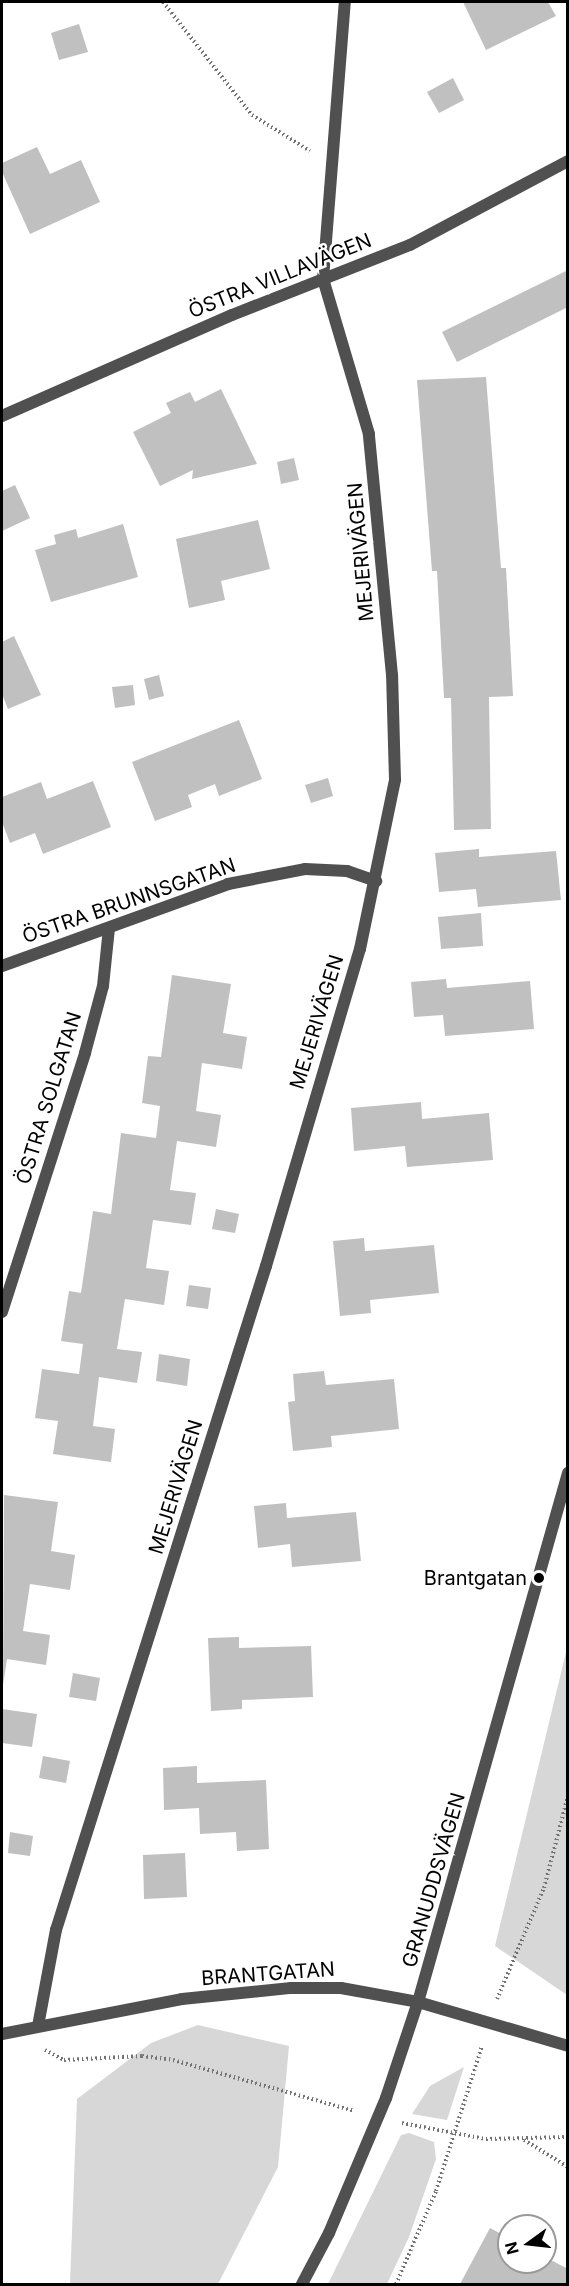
<!DOCTYPE html>
<meta charset="utf-8">
<style>
body{margin:0}
#map{position:relative;width:569px;height:2286px;overflow:hidden;background:#fff;font-family:Inter,sans-serif}
div>[style]{position:absolute}
.green>*{inset:0;background:#d7d7d7}
.building>*{inset:0;background:#c0c0c0}
.path>*{height:4px;margin-top:-2px;transform-origin:0;background:repeating-linear-gradient(90deg,#727272 0 1.5px,transparent 0 4.5px)}
.minor>*{height:12px;margin:-6px;padding:0 6px;transform-origin:6px;border-radius:6px;background:#505050}
.tertiary>*{height:12px;margin:-6px;padding:0 6px;transform-origin:6px;border-radius:6px;background:#505050}
.dots>*{width:16px;height:16px;translate:-50% -50%;box-sizing:border-box;border:3px solid #fff;border-radius:50%}
span{translate:-50% -50%;white-space:nowrap;text-align:center;line-height:1.15;-webkit-text-stroke:5px #fff;paint-order:stroke}
.street-label{font-size:20px;color:#000}
.poi-label{font-size:20px;color:#000}
.right{translate:-100% -50%;text-align:right}
.frame{position:absolute;inset:0;border:3px solid #000;pointer-events:none}
.north{position:absolute;left:497px;top:2214px;width:60px;height:60px;box-sizing:border-box;background:#fff;border:2px solid #999;border-radius:50%;rotate:255deg;font-size:16px;font-weight:700;line-height:24px;text-align:center;color:#000}
.north::after{content:'';display:block;margin:auto;width:21px;height:27px;background:#000;clip-path:polygon(50% 0,100% 100%,50% 72%,0 100%)}
</style>
<div id="map">
<div class="green">
<i style="clip-path:polygon(567px 1648px,567px 1995px,495px 1946px)"></i>
<i style="clip-path:polygon(198px 2025px,289px 2046px,278px 2167px,218px 2284px,70px 2284px,77px 2099px,151px 2043px)"></i>
<i style="clip-path:polygon(464px 2067px,447px 2120px,412px 2114px,430px 2086px)"></i>
<i style="clip-path:polygon(409px 2133px,434px 2142px,436px 2159px,409px 2237px,387px 2284px,328px 2284px,401px 2135px)"></i>
</div>
<div class="building">
<i style="clip-path:polygon(463px 2px,548px 2px,556px 16px,486px 50px)"></i>
<i style="clip-path:polygon(79px 24px,88px 52px,59px 60px,51px 33px)"></i>
<i style="clip-path:polygon(453px 78px,464px 100px,439px 113px,427px 92px)"></i>
<i style="clip-path:polygon(37px 147px,50px 174px,81px 160px,100px 202px,30px 234px,2px 172px,2px 163px)"></i>
<i style="clip-path:polygon(568px 270px,568px 307px,457px 362px,442px 332px)"></i>
<i style="clip-path:polygon(486px 377px,501px 568px,506px 568px,513px 696px,489px 697px,491px 829px,454px 830px,451px 698px,444px 698px,437px 571px,432px 571px,417px 380px)"></i>
<i style="clip-path:polygon(221px 389px,257px 464px,192px 479px,193px 470px,160px 486px,133px 432px,171px 413px,166px 403px,190px 392px,195px 402px)"></i>
<i style="clip-path:polygon(294px 458px,299px 480px,281px 484px,277px 462px)"></i>
<i style="clip-path:polygon(15px 485px,30px 518px,2px 531px,2px 491px)"></i>
<i style="clip-path:polygon(258px 520px,270px 569px,221px 581px,225px 600px,189px 608px,176px 539px)"></i>
<i style="clip-path:polygon(123px 524px,138px 577px,51px 602px,35px 550px,56px 544px,54px 535px,76px 529px,78px 538px)"></i>
<i style="clip-path:polygon(14px 636px,41px 695px,8px 709px,2px 694px,2px 642px)"></i>
<i style="clip-path:polygon(159px 675px,164px 696px,149px 700px,144px 679px)"></i>
<i style="clip-path:polygon(133px 685px,135px 705px,115px 708px,112px 687px)"></i>
<i style="clip-path:polygon(239px 720px,262px 779px,219px 796px,215px 784px,188px 795px,192px 807px,155px 821px,132px 762px)"></i>
<i style="clip-path:polygon(328px 778px,333px 796px,311px 803px,305px 785px)"></i>
<i style="clip-path:polygon(93px 781px,111px 827px,43px 854px,35px 833px,10px 843px,2px 822px,2px 797px,41px 782px,47px 799px)"></i>
<i style="clip-path:polygon(479px 849px,479px 857px,556px 851px,561px 900px,478px 907px,476px 889px,439px 892px,435px 853px)"></i>
<i style="clip-path:polygon(481px 913px,483px 946px,441px 949px,438px 917px)"></i>
<i style="clip-path:polygon(172px 975px,231px 984px,223px 1033px,247px 1037px,242px 1069px,202px 1063px,196px 1111px,221px 1115px,216px 1147px,177px 1141px,170px 1190px,196px 1193px,191px 1225px,153px 1220px,146px 1268px,169px 1271px,164px 1305px,125px 1299px,117px 1349px,142px 1352px,137px 1383px,99px 1377px,93px 1426px,115px 1429px,111px 1462px,53px 1454px,58px 1421px,35px 1418px,42px 1369px,79px 1374px,83px 1344px,61px 1341px,69px 1291px,81px 1293px,93px 1211px,111px 1214px,121px 1133px,156px 1138px,160px 1106px,142px 1103px,148px 1056px,161px 1057px)"></i>
<i style="clip-path:polygon(446px 979px,447px 988px,530px 981px,534px 1029px,445px 1036px,443px 1015px,414px 1017px,411px 982px)"></i>
<i style="clip-path:polygon(421px 1102px,422px 1119px,489px 1113px,493px 1160px,407px 1167px,405px 1146px,354px 1151px,351px 1108px)"></i>
<i style="clip-path:polygon(216px 1209px,239px 1214px,235px 1233px,212px 1229px)"></i>
<i style="clip-path:polygon(364px 1238px,365px 1251px,434px 1245px,439px 1293px,370px 1300px,371px 1313px,340px 1316px,333px 1241px)"></i>
<i style="clip-path:polygon(189px 1285px,211px 1288px,208px 1309px,186px 1306px)"></i>
<i style="clip-path:polygon(159px 1354px,190px 1359px,187px 1386px,156px 1381px)"></i>
<i style="clip-path:polygon(324px 1371px,326px 1385px,394px 1379px,399px 1429px,331px 1436px,332px 1447px,293px 1451px,288px 1402px,295px 1401px,293px 1374px)"></i>
<i style="clip-path:polygon(4px 1495px,58px 1502px,51px 1551px,75px 1555px,70px 1590px,30px 1584px,23px 1631px,50px 1635px,46px 1665px,7px 1659px,3px 1685px)"></i>
<i style="clip-path:polygon(286px 1503px,287px 1518px,356px 1512px,361px 1561px,292px 1567px,290px 1544px,258px 1548px,254px 1506px)"></i>
<i style="clip-path:polygon(239px 1637px,239px 1648px,311px 1646px,313px 1697px,242px 1700px,242px 1709px,211px 1711px,208px 1638px)"></i>
<i style="clip-path:polygon(73px 1673px,100px 1678px,96px 1701px,69px 1697px)"></i>
<i style="clip-path:polygon(2px 1709px,37px 1714px,32px 1747px,2px 1743px)"></i>
<i style="clip-path:polygon(43px 1756px,70px 1761px,66px 1783px,39px 1778px)"></i>
<i style="clip-path:polygon(197px 1766px,197px 1783px,266px 1780px,269px 1849px,237px 1851px,236px 1832px,200px 1834px,199px 1808px,164px 1810px,163px 1768px)"></i>
<i style="clip-path:polygon(10px 1832px,33px 1836px,30px 1856px,8px 1853px)"></i>
<i style="clip-path:polygon(185px 1853px,187px 1897px,144px 1899px,143px 1855px)"></i>
<i style="clip-path:polygon(490px 2228px,509px 2238px,509px 2262px,545px 2262px,545px 2257px,568px 2269px,568px 2284px,460px 2284px)"></i>
</div>
<div class="path">
<i style="left:163px;top:2px;width:144px;rotate:51.8deg"></i>
<i style="left:252px;top:115px;width:68px;rotate:31.8deg"></i>
<i style="left:497px;top:1999px;width:121px;rotate:-67.1deg"></i>
<i style="left:544px;top:1888px;width:95px;rotate:-75.4deg"></i>
<i style="left:45px;top:2050px;width:21px;rotate:28deg"></i>
<i style="left:64px;top:2060px;width:78px;rotate:-2.9deg"></i>
<i style="left:142px;top:2056px;width:31px;rotate:7deg"></i>
<i style="left:173px;top:2060px;width:188px;rotate:15.7deg"></i>
<i style="left:402px;top:2123px;width:86px;rotate:10.8deg"></i>
<i style="left:486px;top:2139px;width:82px;rotate:-1.4deg"></i>
<i style="left:524px;top:2140px;width:52px;rotate:31.5deg"></i>
<i style="left:396px;top:2284px;width:101px;rotate:-66.7deg"></i>
<i style="left:436px;top:2191px;width:152px;rotate:-72.4deg"></i>
</div>
<div class="minor">
<i style="left:2px;top:416px;width:251px;rotate:-23.7deg"></i>
<i style="left:232px;top:315px;width:191px;rotate:-21.5deg"></i>
<i style="left:410px;top:245px;width:179px;rotate:-28deg"></i>
<i style="left:2px;top:966px;width:240px;rotate:-19.9deg"></i>
<i style="left:228px;top:884px;width:78px;rotate:-11deg"></i>
<i style="left:305px;top:869px;width:42px;rotate:2.7deg"></i>
<i style="left:347px;top:871px;width:31px;rotate:19deg"></i>
<i style="left:2px;top:1312px;width:272px;rotate:-72.2deg"></i>
<i style="left:85px;top:1053px;width:69px;rotate:-75deg"></i>
<i style="left:103px;top:986px;width:58px;rotate:-84.1deg"></i>
<i style="left:38px;top:2026px;width:98px;rotate:-79.4deg"></i>
<i style="left:56px;top:1930px;width:696px;rotate:-72.45deg"></i>
<i style="left:266px;top:1266px;width:331px;rotate:-73.5deg"></i>
<i style="left:360px;top:949px;width:173px;rotate:-78.3deg"></i>
<i style="left:395px;top:780px;width:105px;rotate:-91.6deg"></i>
<i style="left:392px;top:675px;width:242px;rotate:-95.5deg"></i>
<i style="left:369px;top:434px;width:162px;rotate:-106.5deg"></i>
<i style="left:323px;top:279px;width:278px;rotate:-85.5deg"></i>
<i style="left:2px;top:2034px;width:183px;rotate:-11deg"></i>
<i style="left:182px;top:1999px;width:110px;rotate:-5.8deg"></i>
<i style="left:291px;top:1988px;width:50px"></i>
<i style="left:341px;top:1988px;width:78px;rotate:10.3deg"></i>
<i style="left:418px;top:2002px;width:156px;rotate:16.3deg"></i>
</div>
<div class="tertiary">
<i style="left:302px;top:2284px;width:58px;rotate:-62.1deg"></i>
<i style="left:329px;top:2233px;width:147px;rotate:-67.1deg"></i>
<i style="left:386px;top:2098px;width:101px;rotate:-71.6deg"></i>
<i style="left:418px;top:2002px;width:550px;rotate:-74.17deg"></i>
</div>
<div class="dots">
<i style="left:539px;top:1578px;background:#000"></i>
</div>
<div class="street-label">
<span style="left:280px;top:276px;rotate:-22deg">ÖSTRA VILLAVÄGEN</span>
<span style="left:361px;top:552px;rotate:-95deg">MEJERIVÄGEN</span>
<span style="left:129px;top:901px;rotate:-19deg">ÖSTRA BRUNNSGATAN</span>
<span style="left:317px;top:1022px;rotate:-73deg">MEJERIVÄGEN</span>
<span style="left:49px;top:1098px;rotate:-73deg">ÖSTRA SOLGATAN</span>
<span style="left:176px;top:1487px;rotate:-73deg">MEJERIVÄGEN</span>
<span style="left:434px;top:1880px;rotate:-74deg">GRANUDDSVÄGEN</span>
<span style="left:268px;top:1974px;rotate:-4deg">BRANTGATAN</span>
</div>
<div class="poi-label">
<span class="right" style="left:527px;top:1578px">Brantgatan</span>
</div>
<div class="frame"></div>
<div class="north">N</div>
</div>
